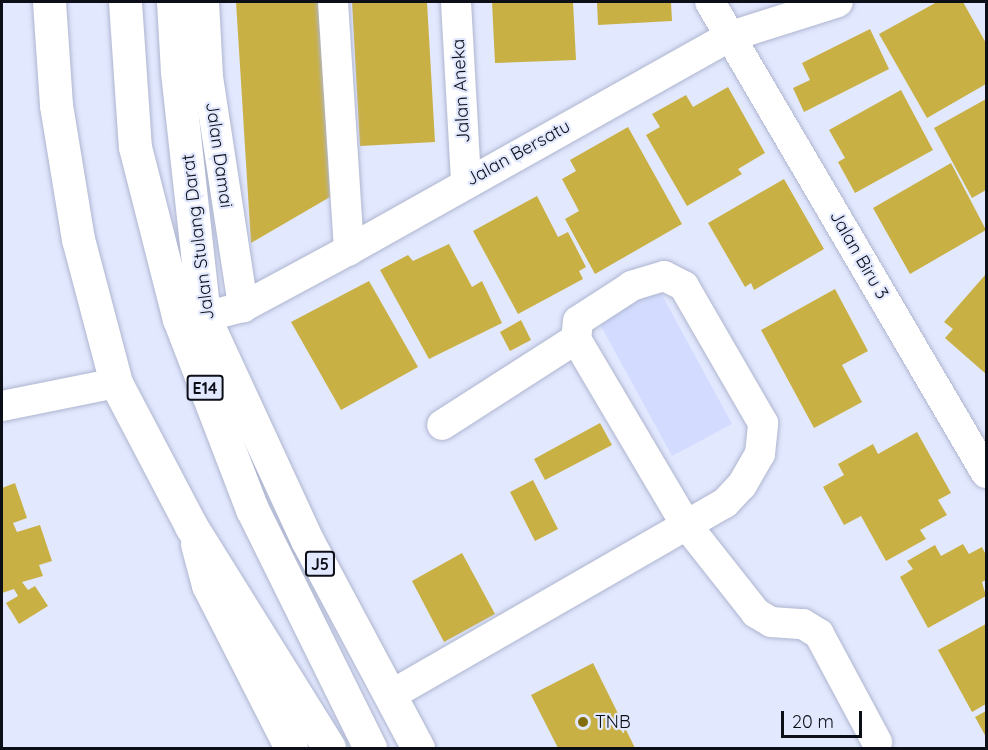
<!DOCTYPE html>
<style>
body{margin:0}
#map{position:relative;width:988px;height:750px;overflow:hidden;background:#e2e8fe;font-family:Quicksand,sans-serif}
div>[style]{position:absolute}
.built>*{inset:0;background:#d3dcfe}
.building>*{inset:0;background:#c9b045}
.roads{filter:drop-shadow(0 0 2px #aeb5cf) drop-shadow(0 0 2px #aeb5cf)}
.minor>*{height:30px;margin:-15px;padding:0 15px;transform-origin:15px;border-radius:15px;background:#fff}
.major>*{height:33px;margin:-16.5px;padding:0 16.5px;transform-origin:16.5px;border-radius:16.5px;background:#fff}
.highway>*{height:33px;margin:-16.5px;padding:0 16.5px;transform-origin:16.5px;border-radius:16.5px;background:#fff}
.dots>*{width:16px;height:16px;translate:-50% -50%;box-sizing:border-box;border:3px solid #e2e8fe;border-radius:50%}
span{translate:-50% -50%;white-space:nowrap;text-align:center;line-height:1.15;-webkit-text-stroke:4.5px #e2e8fe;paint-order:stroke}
.shield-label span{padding:2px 4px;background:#e2e8fe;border:2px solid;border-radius:4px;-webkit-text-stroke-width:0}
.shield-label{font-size:16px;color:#0d0f18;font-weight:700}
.street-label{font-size:18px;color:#0d0f18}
.poi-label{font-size:18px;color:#0d0f18}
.left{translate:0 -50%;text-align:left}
.frame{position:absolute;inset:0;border:3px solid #0d0f18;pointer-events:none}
.scale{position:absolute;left:781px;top:711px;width:81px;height:27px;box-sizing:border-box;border:3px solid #0d0f18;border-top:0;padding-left:8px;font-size:18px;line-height:21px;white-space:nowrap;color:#0d0f18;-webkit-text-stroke:4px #e2e8fe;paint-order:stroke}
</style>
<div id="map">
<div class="built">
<i style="clip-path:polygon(656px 284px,732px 424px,672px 456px,596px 317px)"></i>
</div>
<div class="building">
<i style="clip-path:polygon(236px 2px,319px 2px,330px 197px,251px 243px)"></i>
<i style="clip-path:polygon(352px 2px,427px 2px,435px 142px,360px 146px)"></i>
<i style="clip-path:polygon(492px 2px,573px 2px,576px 60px,495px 63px)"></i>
<i style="clip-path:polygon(597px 2px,671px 2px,672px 21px,598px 25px)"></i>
<i style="clip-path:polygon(937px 2px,963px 2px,986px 43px,986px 84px,927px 118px,879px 34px)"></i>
<i style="clip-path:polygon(870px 29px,889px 69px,804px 112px,793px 88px,810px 80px,802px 63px)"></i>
<i style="clip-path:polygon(728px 87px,765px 153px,738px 169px,742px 174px,687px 206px,646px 135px,660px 127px,652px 114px,686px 95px,693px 107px)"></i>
<i style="clip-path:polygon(901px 90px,933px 150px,855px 193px,838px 162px,845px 158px,829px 130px)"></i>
<i style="clip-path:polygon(986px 99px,986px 190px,972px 198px,934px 128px)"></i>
<i style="clip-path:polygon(628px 127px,682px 224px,595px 274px,565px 219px,579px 211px,562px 179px,576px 171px,570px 160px)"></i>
<i style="clip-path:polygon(951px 163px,986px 230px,910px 274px,873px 208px)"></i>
<i style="clip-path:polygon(784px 179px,824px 249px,754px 290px,751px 283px,745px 287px,708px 223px)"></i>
<i style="clip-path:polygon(537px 196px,558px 237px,568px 232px,586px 267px,579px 271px,583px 279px,518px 314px,473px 231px)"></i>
<i style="clip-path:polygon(449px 244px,472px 287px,482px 281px,502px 323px,429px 359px,380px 270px,408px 255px,413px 261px)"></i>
<i style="clip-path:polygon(986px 274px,986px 374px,945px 338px,953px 329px,944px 322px)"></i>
<i style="clip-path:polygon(369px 281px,418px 367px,341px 410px,291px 322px)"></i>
<i style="clip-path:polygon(835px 289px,868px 351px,842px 365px,862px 402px,814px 428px,761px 330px)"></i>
<i style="clip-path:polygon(521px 320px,531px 340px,510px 351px,500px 332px)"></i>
<i style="clip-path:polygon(600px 423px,612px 445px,545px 480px,534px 459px)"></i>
<i style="clip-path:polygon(917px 432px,951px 493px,938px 500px,947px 515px,920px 530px,926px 539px,886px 561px,861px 516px,844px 525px,823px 487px,844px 475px,838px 464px,873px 444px,878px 454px)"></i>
<i style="clip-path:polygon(533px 480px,558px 529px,535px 541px,510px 492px)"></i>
<i style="clip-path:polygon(15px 483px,27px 518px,13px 523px,17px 532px,40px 525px,52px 561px,39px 565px,43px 576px,22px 582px,28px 590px,35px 586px,48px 606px,19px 624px,6px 603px,18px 596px,14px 589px,2px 593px,2px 488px)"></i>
<i style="clip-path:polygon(963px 544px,969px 554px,982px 547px,986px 555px,986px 580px,982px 582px,986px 596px,928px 628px,900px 577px,913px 569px,907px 561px,935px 545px,941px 556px)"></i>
<i style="clip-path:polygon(462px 553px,495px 614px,444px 642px,412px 581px)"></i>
<i style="clip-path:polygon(986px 624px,986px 704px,972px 712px,938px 650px)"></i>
<i style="clip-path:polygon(593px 663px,635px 748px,558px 748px,531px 695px)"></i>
<i style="clip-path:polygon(986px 711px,986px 737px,975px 717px)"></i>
</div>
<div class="roads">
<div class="minor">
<i style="left:204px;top:2px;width:75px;rotate:86.9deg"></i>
<i style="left:208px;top:77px;width:233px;rotate:81.3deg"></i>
<i style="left:333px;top:2px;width:249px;rotate:86.3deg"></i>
<i style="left:456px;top:2px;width:179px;rotate:86.8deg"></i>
<i style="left:710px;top:2px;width:546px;rotate:59.63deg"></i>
<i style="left:204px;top:317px;width:40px;rotate:-14.4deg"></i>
<i style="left:243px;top:307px;width:120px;rotate:-28.3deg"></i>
<i style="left:349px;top:250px;width:438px;rotate:-29.3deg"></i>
<i style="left:731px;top:36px;width:112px;rotate:-17.6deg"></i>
<i style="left:576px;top:339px;width:214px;rotate:59.4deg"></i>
<i style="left:685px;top:523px;width:115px;rotate:51.7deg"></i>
<i style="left:756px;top:613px;width:17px;rotate:31deg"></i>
<i style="left:771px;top:622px;width:32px;rotate:4deg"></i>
<i style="left:803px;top:624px;width:19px;rotate:32deg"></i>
<i style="left:819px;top:634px;width:123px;rotate:61.8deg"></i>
<i style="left:2px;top:406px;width:116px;rotate:-11.4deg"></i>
<i style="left:391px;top:695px;width:385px;rotate:-29.9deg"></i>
<i style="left:725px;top:503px;width:25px;rotate:-47deg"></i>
<i style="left:742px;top:485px;width:36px;rotate:-60deg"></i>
<i style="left:760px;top:454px;width:31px;rotate:-84deg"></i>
<i style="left:763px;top:423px;width:158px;rotate:-120deg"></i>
<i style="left:684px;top:286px;width:22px;rotate:-153deg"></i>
<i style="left:664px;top:276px;width:34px;rotate:163deg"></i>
<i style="left:632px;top:286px;width:64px;rotate:147.1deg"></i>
<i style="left:578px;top:321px;width:18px;rotate:96deg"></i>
<i style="left:576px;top:339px;width:159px;rotate:147.3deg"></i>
</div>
<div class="major">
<i style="left:173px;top:2px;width:70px;rotate:86.7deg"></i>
<i style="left:177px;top:72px;width:246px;rotate:83.7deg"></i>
<i style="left:204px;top:317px;width:246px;rotate:65.2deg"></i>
<i style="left:307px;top:540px;width:236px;rotate:61.9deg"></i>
<i style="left:197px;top:544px;width:42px;rotate:75deg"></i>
<i style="left:208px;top:585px;width:183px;rotate:63deg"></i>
</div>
<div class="highway">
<i style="left:49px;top:2px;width:103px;rotate:86.1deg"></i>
<i style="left:56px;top:105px;width:136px;rotate:80.7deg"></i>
<i style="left:78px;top:239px;width:149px;rotate:75.2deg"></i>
<i style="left:116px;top:383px;width:161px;rotate:62.3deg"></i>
<i style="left:191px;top:526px;width:261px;rotate:58.1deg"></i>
<i style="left:125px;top:2px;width:145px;rotate:86.1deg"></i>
<i style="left:135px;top:147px;width:178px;rotate:75.7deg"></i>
<i style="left:179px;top:319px;width:204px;rotate:69deg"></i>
<i style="left:252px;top:509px;width:267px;rotate:63.7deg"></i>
</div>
</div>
<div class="dots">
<i style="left:583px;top:722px;background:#816d09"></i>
</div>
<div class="shield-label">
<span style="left:205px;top:388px">E14</span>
<span style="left:320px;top:564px">J5</span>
</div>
<div class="street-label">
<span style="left:461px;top:91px;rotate:-93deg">Jalan Aneka</span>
<span style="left:518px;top:153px;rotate:-29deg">Jalan Bersatu</span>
<span style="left:219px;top:155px;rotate:82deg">Jalan Damai</span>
<span style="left:198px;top:237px;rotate:-97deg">Jalan Stulang Darat</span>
<span style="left:859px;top:255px;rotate:60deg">Jalan Biru 3</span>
</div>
<div class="poi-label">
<span class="left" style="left:595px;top:722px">TNB</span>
</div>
<div class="frame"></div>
<div class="scale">20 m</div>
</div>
